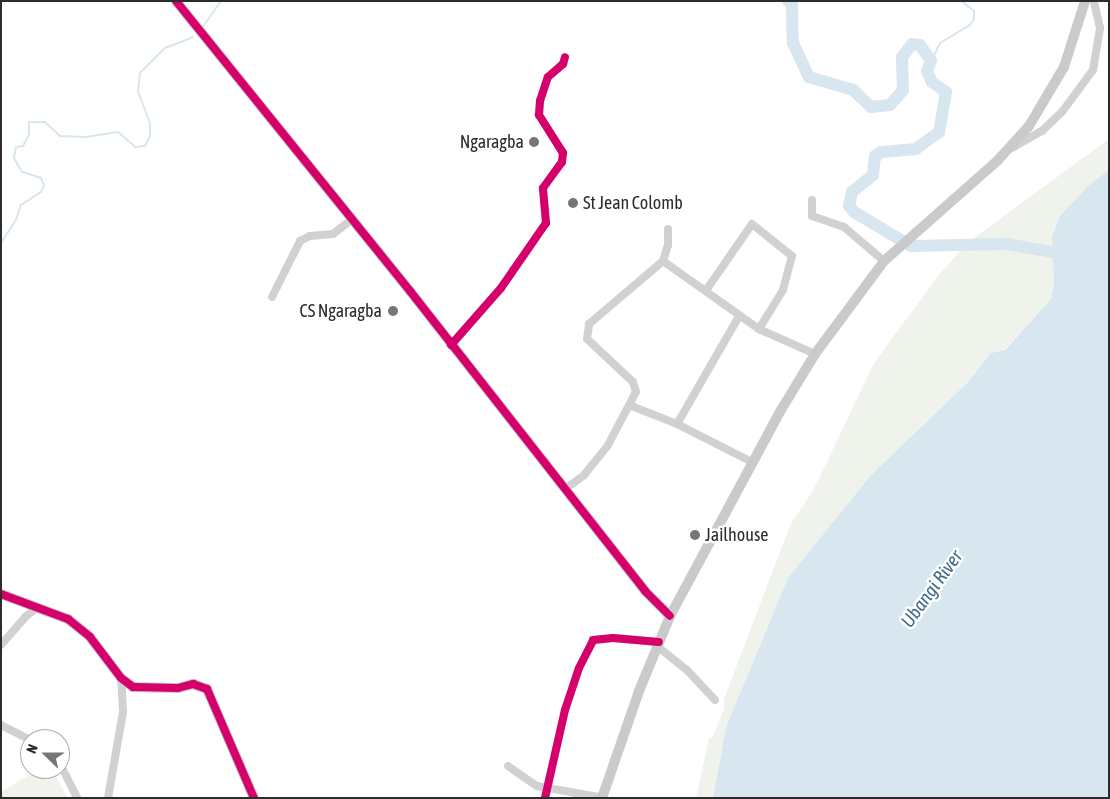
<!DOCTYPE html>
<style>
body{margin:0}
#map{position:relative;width:1110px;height:799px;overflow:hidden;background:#fff;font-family:"Asap Condensed",sans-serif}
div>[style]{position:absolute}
.green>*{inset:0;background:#eff3eb}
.water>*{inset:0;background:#d8e6f0}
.stream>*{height:2px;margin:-1px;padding:0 1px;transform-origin:1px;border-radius:1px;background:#d8e6f0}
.river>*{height:12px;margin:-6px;padding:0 6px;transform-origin:6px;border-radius:6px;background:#d8e6f0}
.street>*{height:8px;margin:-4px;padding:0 4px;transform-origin:4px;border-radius:4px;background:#d1d1d1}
.secondary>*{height:10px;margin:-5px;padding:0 5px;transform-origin:5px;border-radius:5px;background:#cacaca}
.cycleway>*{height:8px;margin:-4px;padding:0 4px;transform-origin:4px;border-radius:4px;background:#d6006c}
.dots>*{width:14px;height:14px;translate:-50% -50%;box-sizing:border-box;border:2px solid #fff;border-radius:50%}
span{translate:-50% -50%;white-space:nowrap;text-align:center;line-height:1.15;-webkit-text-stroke:5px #fff;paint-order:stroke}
.poi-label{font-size:18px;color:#2c2c2c}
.right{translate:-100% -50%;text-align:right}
.left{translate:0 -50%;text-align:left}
.water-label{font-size:19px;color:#3f6b8a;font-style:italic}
.frame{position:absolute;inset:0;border:2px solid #2c2c2c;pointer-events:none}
.north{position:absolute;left:20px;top:729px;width:50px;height:50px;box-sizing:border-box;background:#fff;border:1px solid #ababab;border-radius:50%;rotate:292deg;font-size:14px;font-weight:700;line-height:20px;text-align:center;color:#2c2c2c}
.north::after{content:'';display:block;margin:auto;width:18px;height:22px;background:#767676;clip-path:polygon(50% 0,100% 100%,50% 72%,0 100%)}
</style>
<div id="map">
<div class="green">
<i style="clip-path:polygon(1109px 139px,1109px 170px,1089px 185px,1059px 217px,1052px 237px,1054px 284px,1051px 299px,1004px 350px,991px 353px,967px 383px,871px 475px,788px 578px,726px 727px,713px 798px,696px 798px,709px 738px,713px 737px,724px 709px,724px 699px,791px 523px,813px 491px,874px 363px,938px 276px,967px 243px)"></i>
<i style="clip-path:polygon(39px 769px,52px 769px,68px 798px,1px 798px,1px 792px)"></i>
</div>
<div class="water">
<i style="clip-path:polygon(1109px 170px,1109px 798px,713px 798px,726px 727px,788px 578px,871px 475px,967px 383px,991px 353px,1005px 350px,1051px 299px,1054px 284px,1052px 237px,1059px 217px,1089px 185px)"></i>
</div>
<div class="stream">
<i style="left:202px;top:28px;width:33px;rotate:-55deg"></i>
<i style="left:931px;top:61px;width:20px;rotate:-63deg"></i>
<i style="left:940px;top:43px;width:35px;rotate:-31deg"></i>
<i style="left:970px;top:25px;width:7px;rotate:-56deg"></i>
<i style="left:974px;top:19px;width:8px;rotate:-90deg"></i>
<i style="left:974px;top:11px;width:16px;rotate:-142deg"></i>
<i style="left:1px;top:243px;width:27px;rotate:-57deg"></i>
<i style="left:16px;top:220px;width:16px;rotate:-72deg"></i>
<i style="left:21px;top:205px;width:24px;rotate:-33deg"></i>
<i style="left:41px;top:192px;width:8px;rotate:-67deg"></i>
<i style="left:44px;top:185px;width:8px;rotate:-113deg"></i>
<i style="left:41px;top:178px;width:20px;rotate:-162deg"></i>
<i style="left:22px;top:172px;width:16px;rotate:-120deg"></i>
<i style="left:14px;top:158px;width:11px;rotate:-80deg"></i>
<i style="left:16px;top:147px;width:7px;rotate:-8deg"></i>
<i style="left:23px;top:146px;width:13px;rotate:-63deg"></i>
<i style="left:29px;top:134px;width:12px;rotate:-90deg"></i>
<i style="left:29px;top:122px;width:16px"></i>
<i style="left:45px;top:122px;width:21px;rotate:43deg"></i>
<i style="left:60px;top:136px;width:26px;rotate:2deg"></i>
<i style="left:86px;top:137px;width:32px;rotate:-9deg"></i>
<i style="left:118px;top:132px;width:23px;rotate:41deg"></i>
<i style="left:135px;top:147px;width:10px;rotate:-6deg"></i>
<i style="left:145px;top:146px;width:11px;rotate:-63deg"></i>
<i style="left:150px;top:136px;width:13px;rotate:-90deg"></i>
<i style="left:150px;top:123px;width:34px;rotate:-111deg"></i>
<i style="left:138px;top:91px;width:18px;rotate:-84deg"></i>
<i style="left:140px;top:73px;width:35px;rotate:-45deg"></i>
<i style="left:165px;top:48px;width:30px;rotate:-21deg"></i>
</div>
<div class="river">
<i style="left:788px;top:1px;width:5px;rotate:37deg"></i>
<i style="left:792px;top:4px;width:39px;rotate:89deg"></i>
<i style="left:793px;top:43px;width:38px;rotate:65deg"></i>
<i style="left:809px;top:77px;width:46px;rotate:16.5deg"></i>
<i style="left:853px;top:90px;width:25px;rotate:43deg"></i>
<i style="left:871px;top:107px;width:19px;rotate:-6deg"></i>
<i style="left:890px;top:105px;width:20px;rotate:-49deg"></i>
<i style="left:903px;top:90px;width:33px;rotate:-92deg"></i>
<i style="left:902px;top:57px;width:16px;rotate:-52deg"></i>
<i style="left:912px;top:44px;width:8px;rotate:7deg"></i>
<i style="left:920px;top:45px;width:19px;rotate:55deg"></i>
<i style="left:931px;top:61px;width:11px;rotate:112deg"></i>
<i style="left:927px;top:71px;width:12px;rotate:66deg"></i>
<i style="left:932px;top:82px;width:17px;rotate:36deg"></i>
<i style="left:946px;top:92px;width:41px;rotate:99.9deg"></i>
<i style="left:939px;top:132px;width:29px;rotate:144deg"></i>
<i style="left:916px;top:149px;width:35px;rotate:175deg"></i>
<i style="left:881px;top:152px;width:7px;rotate:146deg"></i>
<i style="left:875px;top:156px;width:19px;rotate:96deg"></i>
<i style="left:873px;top:175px;width:27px;rotate:141deg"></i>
<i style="left:852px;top:192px;width:14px;rotate:102deg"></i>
<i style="left:849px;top:206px;width:8px;rotate:50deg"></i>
<i style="left:854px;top:212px;width:66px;rotate:30.8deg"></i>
<i style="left:911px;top:246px;width:96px;rotate:-1.2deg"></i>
<i style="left:1007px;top:244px;width:63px;rotate:10.1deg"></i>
</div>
<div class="street">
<i style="left:1012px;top:148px;width:34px;rotate:-30deg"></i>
<i style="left:1042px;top:131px;width:28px;rotate:-44deg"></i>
<i style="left:1062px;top:112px;width:52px;rotate:-53.6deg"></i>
<i style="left:1093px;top:70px;width:43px;rotate:-80.5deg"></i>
<i style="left:1100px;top:28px;width:28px;rotate:-103deg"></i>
<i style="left:812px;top:200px;width:16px;rotate:90deg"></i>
<i style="left:812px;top:216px;width:34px;rotate:19deg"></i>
<i style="left:844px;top:227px;width:52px;rotate:40.4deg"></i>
<i style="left:663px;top:261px;width:118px;rotate:35.3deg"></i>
<i style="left:759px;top:329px;width:61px;rotate:24.1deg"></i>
<i style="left:707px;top:289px;width:79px;rotate:-55.3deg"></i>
<i style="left:752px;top:224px;width:51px;rotate:38.7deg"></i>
<i style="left:792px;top:256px;width:35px;rotate:105deg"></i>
<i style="left:783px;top:290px;width:46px;rotate:121.6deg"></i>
<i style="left:272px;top:297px;width:63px;rotate:-63.4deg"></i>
<i style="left:300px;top:241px;width:11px;rotate:-27deg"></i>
<i style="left:310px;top:236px;width:23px;rotate:-5deg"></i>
<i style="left:333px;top:234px;width:24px;rotate:-38deg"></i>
<i style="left:451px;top:345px;width:76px;rotate:-48.7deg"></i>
<i style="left:501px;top:288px;width:79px;rotate:-55.3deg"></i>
<i style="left:546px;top:223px;width:35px;rotate:-95deg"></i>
<i style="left:543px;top:188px;width:32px;rotate:-54deg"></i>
<i style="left:562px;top:162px;width:9px;rotate:-84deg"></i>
<i style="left:563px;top:153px;width:45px;rotate:-122.3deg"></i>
<i style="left:539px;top:115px;width:14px;rotate:-86deg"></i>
<i style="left:540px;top:101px;width:25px;rotate:-72deg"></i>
<i style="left:548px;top:77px;width:20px;rotate:-41deg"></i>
<i style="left:563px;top:64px;width:7px;rotate:-74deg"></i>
<i style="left:629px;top:405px;width:52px;rotate:21.6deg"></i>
<i style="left:677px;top:424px;width:84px;rotate:26.9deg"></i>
<i style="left:677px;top:424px;width:125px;rotate:-60.1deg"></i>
<i style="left:565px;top:489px;width:24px;rotate:-36deg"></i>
<i style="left:584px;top:475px;width:38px;rotate:-51deg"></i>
<i style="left:608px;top:445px;width:60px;rotate:-62.2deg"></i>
<i style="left:636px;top:392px;width:10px;rotate:-107deg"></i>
<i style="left:633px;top:382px;width:63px;rotate:-136.9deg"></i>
<i style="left:587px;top:339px;width:15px;rotate:-82deg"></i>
<i style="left:589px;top:324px;width:97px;rotate:-40.4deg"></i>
<i style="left:663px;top:261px;width:17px;rotate:-73deg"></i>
<i style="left:668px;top:245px;width:16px;rotate:-90deg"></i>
<i style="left:1px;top:645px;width:37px;rotate:-49deg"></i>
<i style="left:25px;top:617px;width:16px;rotate:-38deg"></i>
<i style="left:657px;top:646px;width:38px;rotate:39deg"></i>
<i style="left:687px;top:670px;width:41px;rotate:47deg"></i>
<i style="left:1px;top:725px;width:33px;rotate:27deg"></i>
<i style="left:60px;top:764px;width:38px;rotate:63deg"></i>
<i style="left:508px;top:766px;width:35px;rotate:35deg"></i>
<i style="left:537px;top:786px;width:68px;rotate:10.2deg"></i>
<i style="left:108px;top:798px;width:87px;rotate:-80.1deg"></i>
<i style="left:123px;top:712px;width:34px;rotate:-93deg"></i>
<i style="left:545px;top:798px;width:90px;rotate:-77.2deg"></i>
<i style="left:565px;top:710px;width:44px;rotate:-71.6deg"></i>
<i style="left:579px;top:668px;width:31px;rotate:-63deg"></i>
<i style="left:593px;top:640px;width:20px;rotate:-6deg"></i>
<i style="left:613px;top:638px;width:46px;rotate:5deg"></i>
</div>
<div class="secondary">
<i style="left:176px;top:1px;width:373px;rotate:51.1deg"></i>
<i style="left:410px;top:291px;width:381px;rotate:51.9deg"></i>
<i style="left:645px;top:591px;width:35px;rotate:45deg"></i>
<i style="left:1px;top:594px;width:72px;rotate:20.5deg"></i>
<i style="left:68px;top:619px;width:28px;rotate:39deg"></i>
<i style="left:90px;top:637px;width:51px;rotate:52.9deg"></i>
<i style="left:121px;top:678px;width:15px;rotate:37deg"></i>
<i style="left:133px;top:687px;width:45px;rotate:1.3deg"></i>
<i style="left:178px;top:688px;width:16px;rotate:-15deg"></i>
<i style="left:193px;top:684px;width:15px;rotate:20deg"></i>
<i style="left:207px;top:689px;width:119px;rotate:66.7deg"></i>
<i style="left:602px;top:798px;width:113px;rotate:-70.9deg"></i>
<i style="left:639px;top:691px;width:81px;rotate:-67.5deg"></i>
<i style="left:670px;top:616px;width:234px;rotate:-61.7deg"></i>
<i style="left:781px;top:410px;width:66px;rotate:-58.7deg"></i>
<i style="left:815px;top:354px;width:116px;rotate:-53.4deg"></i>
<i style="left:884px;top:261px;width:151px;rotate:-41.5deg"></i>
<i style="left:997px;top:161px;width:47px;rotate:-47.6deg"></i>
<i style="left:1029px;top:126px;width:69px;rotate:-59.3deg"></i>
<i style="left:1064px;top:67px;width:69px;rotate:-72.3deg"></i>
</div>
<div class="cycleway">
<i style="left:176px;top:1px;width:373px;rotate:51.1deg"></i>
<i style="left:410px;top:291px;width:381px;rotate:51.9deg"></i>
<i style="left:645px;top:591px;width:35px;rotate:45deg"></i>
<i style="left:451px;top:345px;width:76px;rotate:-48.7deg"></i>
<i style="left:501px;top:288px;width:79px;rotate:-55.3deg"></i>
<i style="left:546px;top:223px;width:35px;rotate:-95deg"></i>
<i style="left:543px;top:188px;width:32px;rotate:-54deg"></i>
<i style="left:562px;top:162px;width:9px;rotate:-84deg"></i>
<i style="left:563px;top:153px;width:45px;rotate:-122.3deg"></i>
<i style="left:539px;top:115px;width:14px;rotate:-86deg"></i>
<i style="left:540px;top:101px;width:25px;rotate:-72deg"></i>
<i style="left:548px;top:77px;width:20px;rotate:-41deg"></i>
<i style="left:563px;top:64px;width:7px;rotate:-74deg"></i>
<i style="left:1px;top:594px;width:72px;rotate:20.5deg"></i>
<i style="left:68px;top:619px;width:28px;rotate:39deg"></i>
<i style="left:90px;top:637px;width:51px;rotate:52.9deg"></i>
<i style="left:121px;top:678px;width:15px;rotate:37deg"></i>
<i style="left:133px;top:687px;width:45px;rotate:1.3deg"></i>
<i style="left:178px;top:688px;width:16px;rotate:-15deg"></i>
<i style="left:193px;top:684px;width:15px;rotate:20deg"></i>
<i style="left:207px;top:689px;width:119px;rotate:66.7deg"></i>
<i style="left:545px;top:798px;width:90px;rotate:-77.2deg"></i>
<i style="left:565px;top:710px;width:44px;rotate:-71.6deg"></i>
<i style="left:579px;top:668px;width:31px;rotate:-63deg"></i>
<i style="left:593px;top:640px;width:20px;rotate:-6deg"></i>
<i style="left:613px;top:638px;width:46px;rotate:5deg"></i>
</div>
<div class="dots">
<i style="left:534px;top:142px;background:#767676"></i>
<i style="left:573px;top:203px;background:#767676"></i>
<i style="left:393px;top:311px;background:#767676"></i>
<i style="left:695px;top:535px;background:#767676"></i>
</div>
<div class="poi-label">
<span class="right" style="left:524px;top:142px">Ngaragba</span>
<span class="left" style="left:583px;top:203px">St Jean Colomb</span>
<span class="right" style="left:382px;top:311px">CS Ngaragba</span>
<span class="left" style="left:705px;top:535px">Jailhouse</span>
</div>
<div class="water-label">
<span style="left:932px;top:589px;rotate:-54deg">Ubangi River</span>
</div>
<div class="frame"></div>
<div class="north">N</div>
</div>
